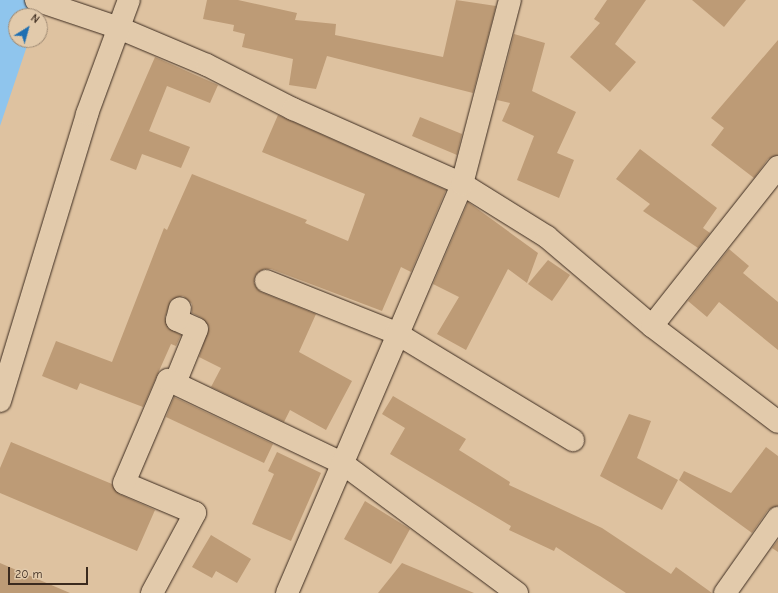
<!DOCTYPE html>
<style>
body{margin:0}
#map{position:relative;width:778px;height:593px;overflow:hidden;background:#dec2a0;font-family:"Comic Neue",sans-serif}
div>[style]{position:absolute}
.water>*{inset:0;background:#8fc5ed}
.building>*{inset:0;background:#bd9b76}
.roads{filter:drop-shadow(0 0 1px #3b2a1e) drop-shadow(0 0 1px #3b2a1e)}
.minor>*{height:22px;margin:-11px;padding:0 11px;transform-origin:11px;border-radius:11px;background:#e2caab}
span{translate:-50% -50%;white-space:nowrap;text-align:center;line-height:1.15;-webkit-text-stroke:3px #e2caab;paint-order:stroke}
.north{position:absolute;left:8px;top:8px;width:40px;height:40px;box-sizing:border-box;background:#e2caab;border:1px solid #9f8a73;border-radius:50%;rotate:37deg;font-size:11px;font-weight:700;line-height:16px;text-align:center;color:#3b2a1e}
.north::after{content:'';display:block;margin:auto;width:14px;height:18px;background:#1f6fb2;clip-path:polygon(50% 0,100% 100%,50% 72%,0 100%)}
.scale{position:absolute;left:8px;top:567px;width:80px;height:18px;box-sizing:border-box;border:2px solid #3b2a1e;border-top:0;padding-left:5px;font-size:12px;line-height:14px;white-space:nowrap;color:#3b2a1e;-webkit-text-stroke:3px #e2caab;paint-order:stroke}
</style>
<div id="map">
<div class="water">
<i style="clip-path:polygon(0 0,42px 0,37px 16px,16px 16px,16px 40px,29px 40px,0 126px)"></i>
</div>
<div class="building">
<i style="clip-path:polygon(207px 0,238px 0,297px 13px,295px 20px,336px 24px,335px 35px,443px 57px,456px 0,496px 6px,473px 93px,327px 56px,316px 89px,289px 85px,293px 59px,242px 47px,245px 34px,233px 31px,234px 25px,203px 19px)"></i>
<i style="clip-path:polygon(607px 0,646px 0,615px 44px,636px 62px,610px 92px,570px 57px,600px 23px,594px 19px)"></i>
<i style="clip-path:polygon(692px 0,746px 0,724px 27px)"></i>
<i style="clip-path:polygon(514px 34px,545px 43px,532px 91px,576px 112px,557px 153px,574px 160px,559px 198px,517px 180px,534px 136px,502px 121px,510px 103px,497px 100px)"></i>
<i style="clip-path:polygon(778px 40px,778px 155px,768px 159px,754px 178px,711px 145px,724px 128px,711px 118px)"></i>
<i style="clip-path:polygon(155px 57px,218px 85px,210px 103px,167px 86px,149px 131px,190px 147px,181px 168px,142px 154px,136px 170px,110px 160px)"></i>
<i style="clip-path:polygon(278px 115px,446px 190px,411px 272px,401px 267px,382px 311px,271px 269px,264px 269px,255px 276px,254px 283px,261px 292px,316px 314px,299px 352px,352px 381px,326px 430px,290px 410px,284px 422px,211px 387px,221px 368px,199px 357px,209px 327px,202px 318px,192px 313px,192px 304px,183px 296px,171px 300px,165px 317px,168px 328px,181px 335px,176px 346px,171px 344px,143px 407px,80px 383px,77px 390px,42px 376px,56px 341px,112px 362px,164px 228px,167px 230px,192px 174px,307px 220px,305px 223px,348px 241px,365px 194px,262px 152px)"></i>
<i style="clip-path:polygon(420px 117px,462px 134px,457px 155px,412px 136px)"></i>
<i style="clip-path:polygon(640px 149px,717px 208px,703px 228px,710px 233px,698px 248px,643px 211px,650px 204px,616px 179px)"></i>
<i style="clip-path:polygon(468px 202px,538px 253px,527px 283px,508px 269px,466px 350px,437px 334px,459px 297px,433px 284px)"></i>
<i style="clip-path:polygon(729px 249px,749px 266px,743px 273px,778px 302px,778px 350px,719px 302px,707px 317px,688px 301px)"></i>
<i style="clip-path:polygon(548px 260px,570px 275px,552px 301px,528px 284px)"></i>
<i style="clip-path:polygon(393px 396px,466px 439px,459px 450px,510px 482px,509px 485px,602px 528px,671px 574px,676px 567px,712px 593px,626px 593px,556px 547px,554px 551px,509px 530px,511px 526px,390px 454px,405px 428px,382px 414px)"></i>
<i style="clip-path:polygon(174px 397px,273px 444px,264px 463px,166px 417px)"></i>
<i style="clip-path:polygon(629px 414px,651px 421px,637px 458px,678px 480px,662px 510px,600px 476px)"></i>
<i style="clip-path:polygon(11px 442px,112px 484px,119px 494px,155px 510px,137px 551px,0 493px,0 468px)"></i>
<i style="clip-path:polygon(766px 447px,778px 456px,778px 506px,768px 510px,752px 533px,679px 480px,684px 471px,731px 493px)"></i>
<i style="clip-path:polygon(277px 452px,321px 473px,291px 541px,252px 524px,274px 474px,268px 471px)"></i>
<i style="clip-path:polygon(365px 501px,410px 529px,391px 564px,344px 539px)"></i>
<i style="clip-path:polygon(211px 535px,251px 559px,237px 583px,216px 571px,212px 578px,192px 567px)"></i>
<i style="clip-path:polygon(778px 540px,778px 552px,772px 548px)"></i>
<i style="clip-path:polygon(0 563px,70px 593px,0 593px)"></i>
<i style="clip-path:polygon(402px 563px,474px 593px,378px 593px)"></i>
</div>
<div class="roads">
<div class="minor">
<i style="left:36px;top:0;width:88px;rotate:18.6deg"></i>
<i style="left:119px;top:28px;width:95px;rotate:22.8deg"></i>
<i style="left:207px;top:65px;width:97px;rotate:27.1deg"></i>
<i style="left:293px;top:109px;width:185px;rotate:23.9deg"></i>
<i style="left:462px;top:184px;width:100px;rotate:31.9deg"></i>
<i style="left:547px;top:237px;width:138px;rotate:40.3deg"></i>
<i style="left:652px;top:326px;width:158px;rotate:37.3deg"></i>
<i style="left:266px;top:281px;width:140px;rotate:21.8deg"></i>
<i style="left:396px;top:333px;width:207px;rotate:31.2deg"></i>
<i style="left:652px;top:326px;width:203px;rotate:-51.6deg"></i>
<i style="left:175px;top:383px;width:58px;rotate:-67.8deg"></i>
<i style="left:197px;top:329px;width:22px;rotate:-156deg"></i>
<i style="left:177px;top:320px;width:12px;rotate:-76deg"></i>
<i style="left:0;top:401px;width:300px;rotate:-73.1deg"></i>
<i style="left:87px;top:114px;width:121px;rotate:-69.8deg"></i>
<i style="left:152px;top:593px;width:91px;rotate:-61.7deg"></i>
<i style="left:195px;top:513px;width:77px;rotate:-157.1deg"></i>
<i style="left:124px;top:483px;width:112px;rotate:-66.9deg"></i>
<i style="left:168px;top:380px;width:193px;rotate:25.5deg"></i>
<i style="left:342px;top:463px;width:218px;rotate:36.6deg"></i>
<i style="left:287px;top:593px;width:445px;rotate:-66.8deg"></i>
<i style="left:462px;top:184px;width:190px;rotate:-75.4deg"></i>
<i style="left:725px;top:593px;width:92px;rotate:-54.8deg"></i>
</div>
</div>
<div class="north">N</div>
<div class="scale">20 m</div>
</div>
